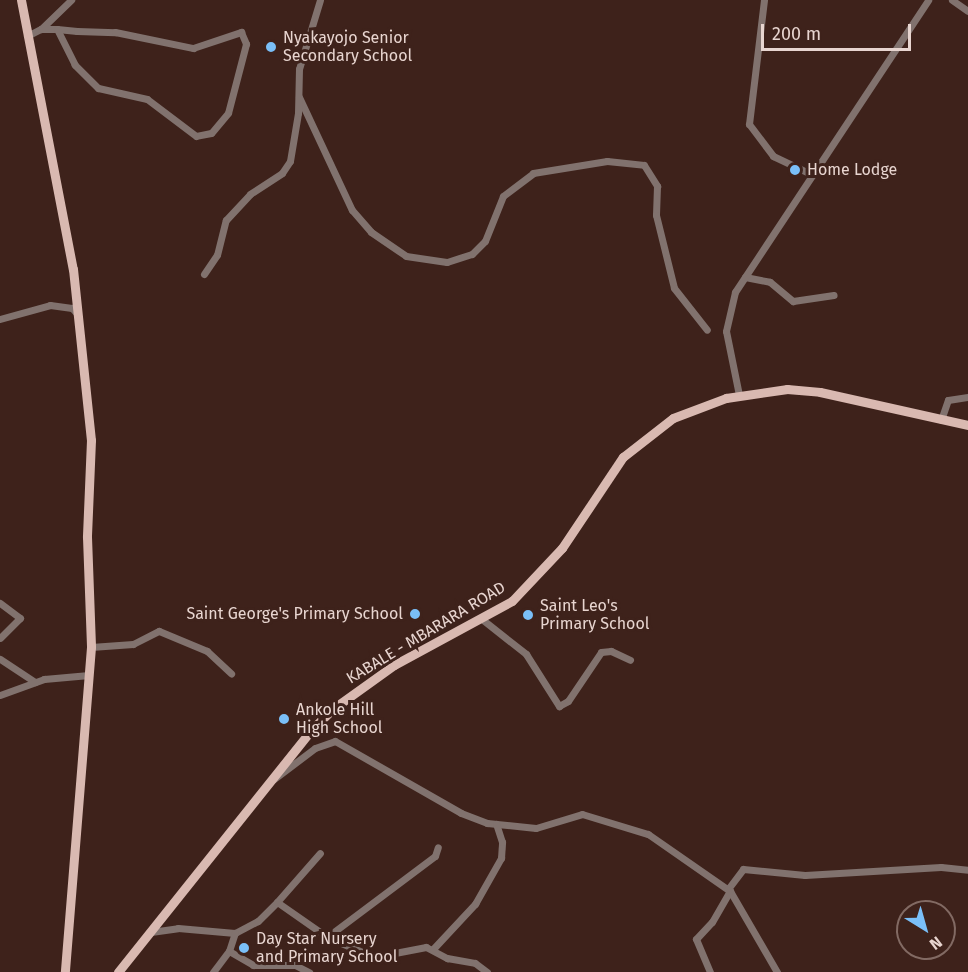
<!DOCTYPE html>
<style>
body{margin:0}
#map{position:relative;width:968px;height:972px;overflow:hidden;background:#3e221b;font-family:"Fira Sans",sans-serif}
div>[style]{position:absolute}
.minor>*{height:7px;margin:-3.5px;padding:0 3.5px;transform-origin:3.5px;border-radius:3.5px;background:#81726e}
.major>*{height:9px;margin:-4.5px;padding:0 4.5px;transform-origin:4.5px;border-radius:4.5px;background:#d9b9b1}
.dots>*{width:16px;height:16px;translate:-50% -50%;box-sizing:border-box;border:3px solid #3e221b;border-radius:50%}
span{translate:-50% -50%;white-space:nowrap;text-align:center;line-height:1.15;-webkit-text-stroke:6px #3e221b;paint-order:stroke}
.poi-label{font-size:16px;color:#e8d5d0}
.left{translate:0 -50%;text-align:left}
.right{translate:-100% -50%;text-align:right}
.street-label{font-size:16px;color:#e8d5d0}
.north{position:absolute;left:896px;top:900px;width:60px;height:60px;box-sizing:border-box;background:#3e221b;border:2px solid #826a63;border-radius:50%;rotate:143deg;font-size:16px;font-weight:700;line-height:24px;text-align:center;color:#e8d5d0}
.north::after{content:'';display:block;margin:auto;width:21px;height:27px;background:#7abff8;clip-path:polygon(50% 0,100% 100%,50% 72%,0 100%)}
.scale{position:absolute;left:761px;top:24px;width:150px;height:27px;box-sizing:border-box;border:3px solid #e8d5d0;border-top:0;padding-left:8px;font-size:18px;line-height:21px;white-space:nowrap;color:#e8d5d0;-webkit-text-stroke:4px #3e221b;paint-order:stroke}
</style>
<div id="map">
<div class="minor">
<i style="left:764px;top:0;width:125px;rotate:96.9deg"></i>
<i style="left:749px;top:124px;width:40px;rotate:53deg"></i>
<i style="left:773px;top:156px;width:44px;rotate:25.4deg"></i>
<i style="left:952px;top:0;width:19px;rotate:35deg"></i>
<i style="left:41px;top:29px;width:42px;rotate:-44deg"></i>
<i style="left:27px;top:36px;width:16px;rotate:-27deg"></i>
<i style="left:41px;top:29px;width:16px"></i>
<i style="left:57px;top:29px;width:20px;rotate:6deg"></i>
<i style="left:77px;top:31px;width:38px;rotate:2deg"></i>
<i style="left:115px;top:32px;width:80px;rotate:11.6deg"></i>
<i style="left:193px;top:48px;width:51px;rotate:-18.4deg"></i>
<i style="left:241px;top:32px;width:13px;rotate:67deg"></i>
<i style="left:246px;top:44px;width:71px;rotate:104.6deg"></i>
<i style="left:228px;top:113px;width:26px;rotate:130deg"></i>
<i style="left:211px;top:133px;width:15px;rotate:169deg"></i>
<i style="left:196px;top:136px;width:61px;rotate:-142.9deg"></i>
<i style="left:147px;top:99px;width:50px;rotate:-167.3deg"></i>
<i style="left:98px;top:88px;width:33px;rotate:-135deg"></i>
<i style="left:75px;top:65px;width:40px;rotate:-116.6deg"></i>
<i style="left:299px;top:97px;width:125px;rotate:64.9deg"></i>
<i style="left:352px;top:210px;width:29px;rotate:49deg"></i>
<i style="left:371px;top:232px;width:42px;rotate:34.4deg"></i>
<i style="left:406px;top:256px;width:41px;rotate:8.3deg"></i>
<i style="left:447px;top:262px;width:26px;rotate:-18deg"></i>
<i style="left:472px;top:254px;width:18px;rotate:-45deg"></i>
<i style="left:485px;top:241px;width:48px;rotate:-68.2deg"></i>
<i style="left:503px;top:196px;width:38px;rotate:-37deg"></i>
<i style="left:533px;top:173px;width:75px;rotate:-9.2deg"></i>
<i style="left:607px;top:161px;width:37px;rotate:6deg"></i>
<i style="left:644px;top:165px;width:25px;rotate:58deg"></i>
<i style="left:657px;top:186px;width:29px;rotate:92deg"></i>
<i style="left:656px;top:215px;width:75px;rotate:76.1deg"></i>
<i style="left:674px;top:288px;width:53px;rotate:51.8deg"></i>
<i style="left:204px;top:274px;width:23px;rotate:-56deg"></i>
<i style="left:217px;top:255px;width:36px;rotate:-76deg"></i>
<i style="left:226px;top:220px;width:35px;rotate:-47deg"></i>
<i style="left:250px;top:194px;width:38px;rotate:-33deg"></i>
<i style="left:282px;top:173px;width:14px;rotate:-56deg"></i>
<i style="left:290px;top:161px;width:49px;rotate:-80.5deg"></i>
<i style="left:298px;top:113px;width:44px;rotate:-88.7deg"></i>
<i style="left:299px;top:69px;width:72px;rotate:-73.1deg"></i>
<i style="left:745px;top:277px;width:25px;rotate:11deg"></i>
<i style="left:770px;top:282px;width:30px;rotate:40deg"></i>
<i style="left:793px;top:301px;width:41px;rotate:-8.3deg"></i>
<i style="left:0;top:319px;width:52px;rotate:-15.6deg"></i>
<i style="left:50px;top:305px;width:22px;rotate:8deg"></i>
<i style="left:72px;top:308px;width:9px;rotate:49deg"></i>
<i style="left:739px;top:395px;width:65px;rotate:-101.5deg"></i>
<i style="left:726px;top:331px;width:40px;rotate:-77deg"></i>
<i style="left:735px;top:292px;width:350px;rotate:-56.5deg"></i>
<i style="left:941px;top:420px;width:21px;rotate:-71deg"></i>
<i style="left:948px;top:400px;width:20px;rotate:-9deg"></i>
<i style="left:0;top:603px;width:25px;rotate:37deg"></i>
<i style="left:20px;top:618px;width:28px;rotate:135deg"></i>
<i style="left:483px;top:620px;width:55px;rotate:38.3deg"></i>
<i style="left:526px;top:654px;width:62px;rotate:57.6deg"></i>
<i style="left:559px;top:706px;width:10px;rotate:-29deg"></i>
<i style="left:568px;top:701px;width:59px;rotate:-56deg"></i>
<i style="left:601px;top:652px;width:10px;rotate:-6deg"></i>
<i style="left:611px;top:651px;width:21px;rotate:25deg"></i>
<i style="left:91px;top:647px;width:42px;rotate:-4.1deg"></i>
<i style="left:133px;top:644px;width:29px;rotate:-27deg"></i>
<i style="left:159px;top:631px;width:52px;rotate:22.6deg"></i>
<i style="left:207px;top:651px;width:33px;rotate:43deg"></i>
<i style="left:0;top:659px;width:42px;rotate:33.3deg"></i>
<i style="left:0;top:695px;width:47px;rotate:-20deg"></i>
<i style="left:44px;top:679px;width:45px;rotate:-5.1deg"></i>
<i style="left:274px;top:779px;width:51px;rotate:-37.1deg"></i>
<i style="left:315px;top:748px;width:21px;rotate:-19deg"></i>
<i style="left:335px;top:741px;width:145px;rotate:29.7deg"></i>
<i style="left:461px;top:813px;width:28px;rotate:21deg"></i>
<i style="left:487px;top:823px;width:49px;rotate:5.8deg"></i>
<i style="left:536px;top:828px;width:48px;rotate:-16.9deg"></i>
<i style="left:582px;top:814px;width:69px;rotate:16.9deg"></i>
<i style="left:648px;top:834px;width:100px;rotate:34.8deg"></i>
<i style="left:730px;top:891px;width:94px;rotate:59.9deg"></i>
<i style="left:728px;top:889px;width:25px;rotate:-53deg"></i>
<i style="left:743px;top:869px;width:62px;rotate:5.5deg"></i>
<i style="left:805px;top:875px;width:136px;rotate:-3.4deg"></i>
<i style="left:941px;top:867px;width:27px;rotate:6deg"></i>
<i style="left:277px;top:902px;width:65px;rotate:-48.7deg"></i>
<i style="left:151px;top:932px;width:27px;rotate:-8deg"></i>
<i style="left:178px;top:928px;width:57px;rotate:5deg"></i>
<i style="left:235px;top:933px;width:26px;rotate:-28deg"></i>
<i style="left:258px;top:921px;width:27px;rotate:-45deg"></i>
<i style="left:277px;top:902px;width:61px;rotate:35deg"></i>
<i style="left:327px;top:937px;width:51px;rotate:23.1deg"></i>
<i style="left:374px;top:957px;width:53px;rotate:-10.9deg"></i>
<i style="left:426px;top:947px;width:24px;rotate:28deg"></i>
<i style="left:447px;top:958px;width:28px;rotate:10deg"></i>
<i style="left:475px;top:963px;width:15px;rotate:37deg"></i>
<i style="left:327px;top:937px;width:135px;rotate:-36.9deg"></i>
<i style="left:435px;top:856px;width:9px;rotate:-72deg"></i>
<i style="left:433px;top:949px;width:62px;rotate:-47deg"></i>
<i style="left:475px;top:904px;width:53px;rotate:-60.5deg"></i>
<i style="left:501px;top:858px;width:16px;rotate:-86deg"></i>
<i style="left:502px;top:842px;width:19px;rotate:-108deg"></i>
<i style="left:229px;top:951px;width:28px;rotate:30deg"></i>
<i style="left:253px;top:965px;width:42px"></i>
<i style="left:295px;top:965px;width:16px;rotate:27deg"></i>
<i style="left:213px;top:972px;width:26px;rotate:-53deg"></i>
<i style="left:229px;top:951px;width:19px;rotate:-72deg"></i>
<i style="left:710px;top:972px;width:36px;rotate:-113deg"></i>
<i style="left:696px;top:939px;width:23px;rotate:-47deg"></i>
<i style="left:712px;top:922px;width:36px;rotate:-60deg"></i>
</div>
<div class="major">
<i style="left:21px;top:0;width:274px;rotate:79.1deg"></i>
<i style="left:73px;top:269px;width:172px;rotate:84deg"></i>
<i style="left:91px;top:440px;width:97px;rotate:92.4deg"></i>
<i style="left:87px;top:537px;width:110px;rotate:87.9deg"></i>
<i style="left:91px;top:647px;width:326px;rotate:94.6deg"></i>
<i style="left:118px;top:972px;width:310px;rotate:-51.4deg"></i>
<i style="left:311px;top:730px;width:32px;rotate:-44deg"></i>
<i style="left:334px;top:708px;width:74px;rotate:-35.6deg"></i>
<i style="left:394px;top:665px;width:134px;rotate:-28.5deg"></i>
<i style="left:512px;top:601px;width:73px;rotate:-46.7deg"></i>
<i style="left:562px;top:548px;width:110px;rotate:-56.2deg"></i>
<i style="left:623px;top:457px;width:63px;rotate:-38deg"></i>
<i style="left:673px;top:418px;width:57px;rotate:-20.7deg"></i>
<i style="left:726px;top:398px;width:62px;rotate:-8.4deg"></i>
<i style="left:787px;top:389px;width:33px;rotate:5deg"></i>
<i style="left:820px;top:392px;width:152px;rotate:12.6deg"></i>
</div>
<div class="dots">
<i style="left:271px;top:47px;background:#7abff8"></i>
<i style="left:795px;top:170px;background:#7abff8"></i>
<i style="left:415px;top:614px;background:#7abff8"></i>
<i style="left:528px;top:615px;background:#7abff8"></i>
<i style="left:284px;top:719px;background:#7abff8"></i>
<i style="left:244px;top:948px;background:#7abff8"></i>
</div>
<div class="poi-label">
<span class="left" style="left:283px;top:47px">Nyakayojo Senior<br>Secondary School</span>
<span class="left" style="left:807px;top:170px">Home Lodge</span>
<span class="left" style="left:540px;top:615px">Saint Leo's<br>Primary School</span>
<span class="right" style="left:403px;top:614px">Saint George's Primary School</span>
<span class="left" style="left:296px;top:719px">Ankole Hill<br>High School</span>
<span class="left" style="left:256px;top:948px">Day Star Nursery<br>and Primary School</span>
</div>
<div class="street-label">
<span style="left:426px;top:633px;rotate:-31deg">KABALE - MBARARA ROAD</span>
</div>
<div class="north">N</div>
<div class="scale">200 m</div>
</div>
